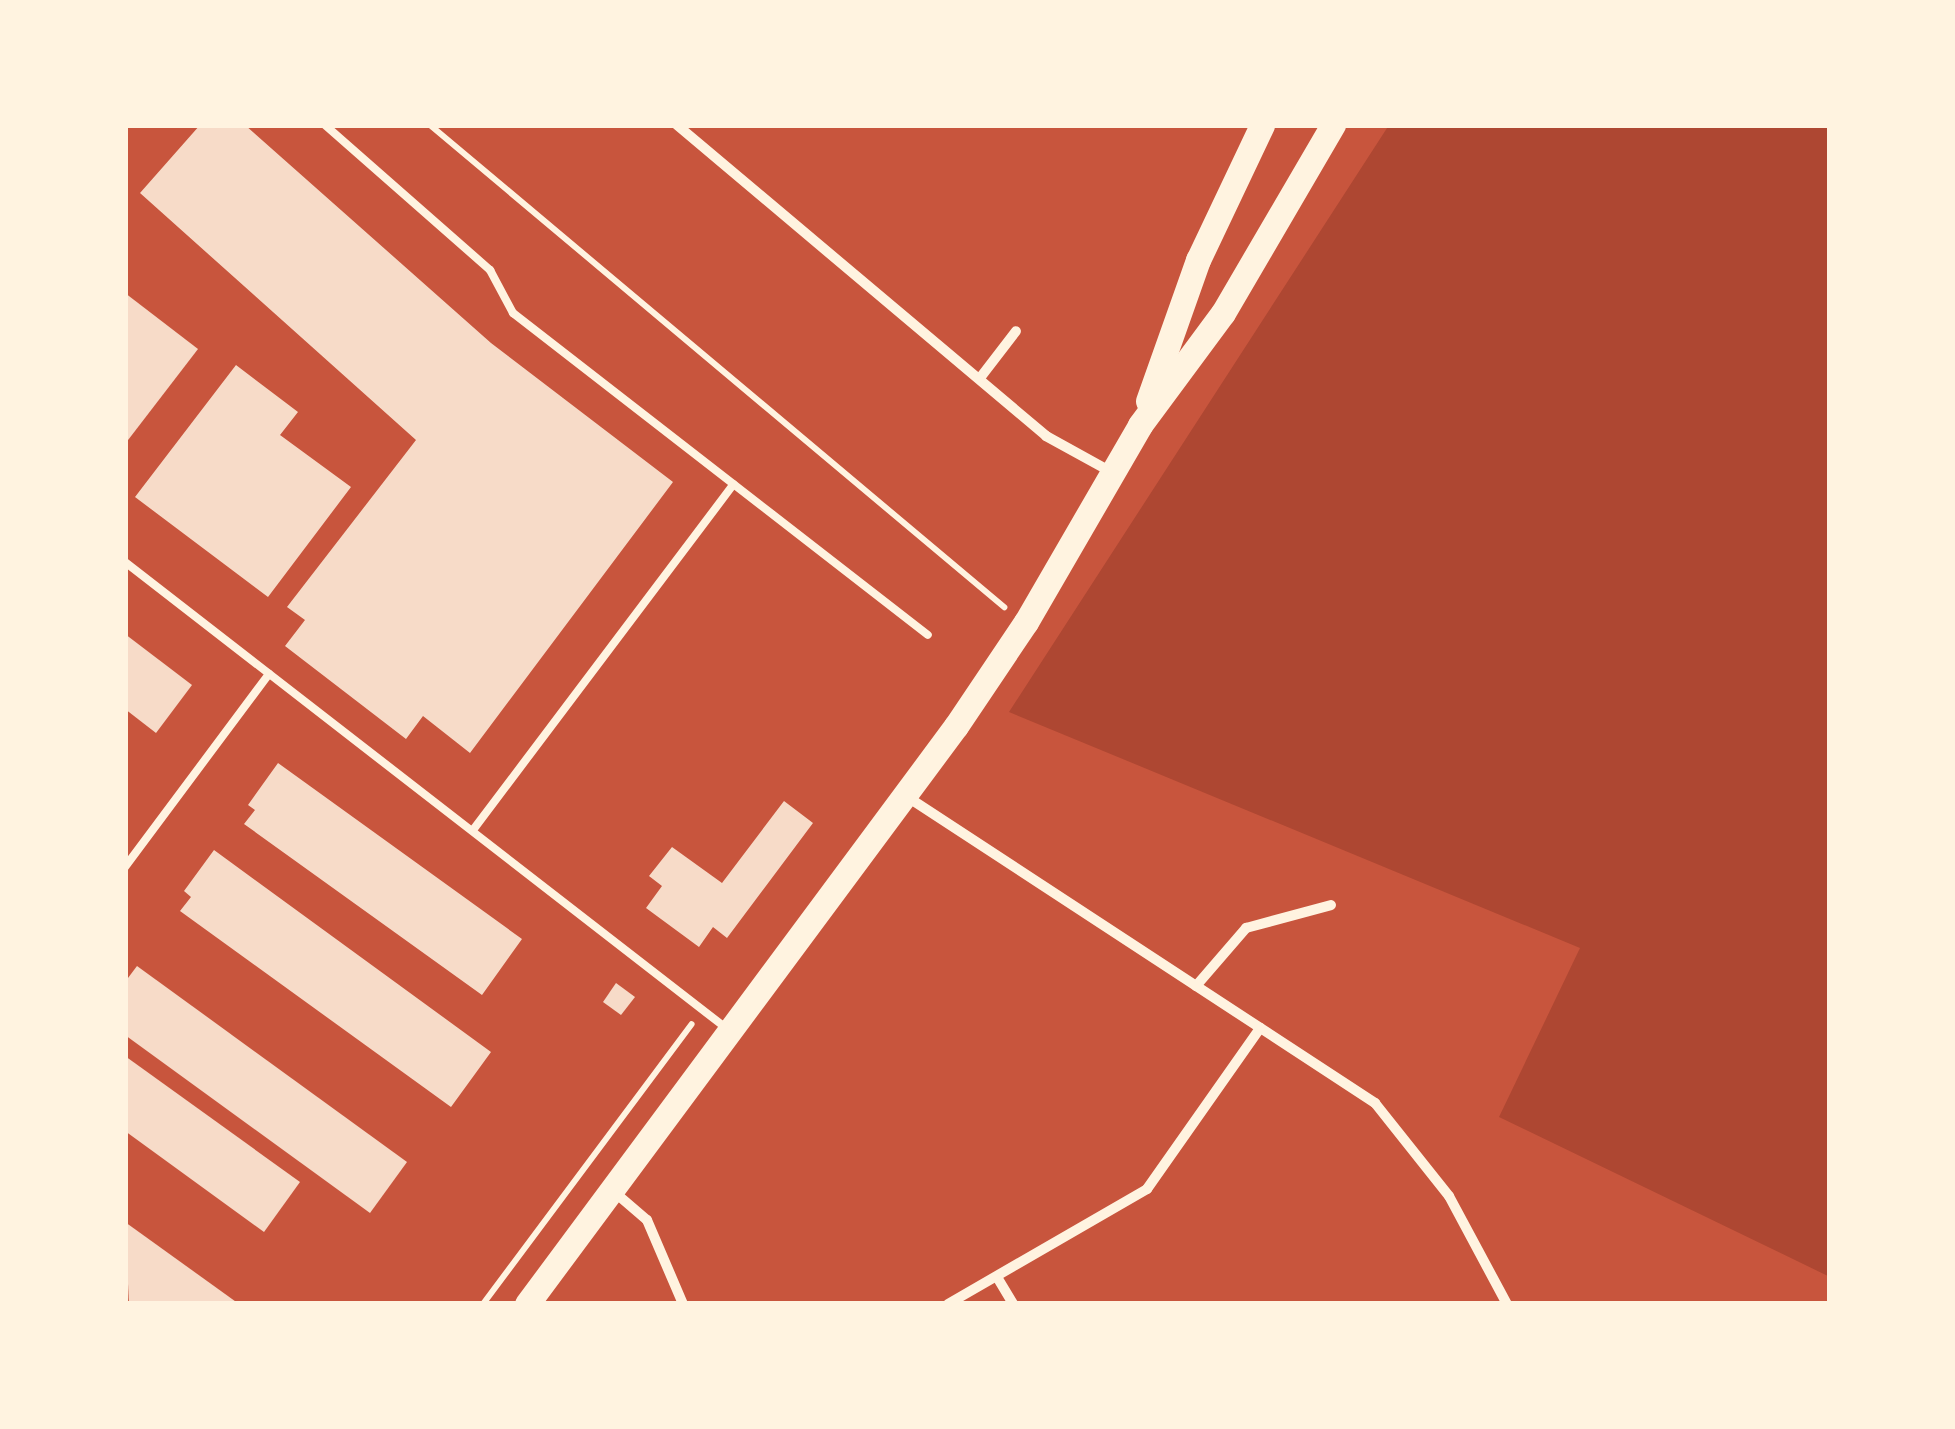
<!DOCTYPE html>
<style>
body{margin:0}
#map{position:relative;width:1955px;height:1429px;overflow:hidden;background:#c8553d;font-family:Jost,sans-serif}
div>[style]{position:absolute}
.green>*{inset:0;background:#ae4732}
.building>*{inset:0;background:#f7dbc8}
.path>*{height:6px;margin:-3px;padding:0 3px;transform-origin:3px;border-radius:3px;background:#fff3e0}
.service>*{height:8px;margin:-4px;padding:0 4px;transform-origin:4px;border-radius:4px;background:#fff3e0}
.minor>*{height:10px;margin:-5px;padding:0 5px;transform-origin:5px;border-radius:5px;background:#fff3e0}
.primary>*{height:25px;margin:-12.5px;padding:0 12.5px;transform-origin:12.5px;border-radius:12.5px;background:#fff3e0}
span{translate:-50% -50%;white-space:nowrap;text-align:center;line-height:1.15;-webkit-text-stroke:8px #fff3e0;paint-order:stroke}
.frame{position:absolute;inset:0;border:128px solid #fff3e0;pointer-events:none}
</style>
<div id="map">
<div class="green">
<i style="clip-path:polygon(1389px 125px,1830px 125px,1830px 1277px,1499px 1117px,1580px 948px,1009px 712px)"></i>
</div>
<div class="building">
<i style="clip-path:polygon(200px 125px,245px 125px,491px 343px,673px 482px,470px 753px,423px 716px,406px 739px,285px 646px,305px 620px,287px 607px,416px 440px,140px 193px)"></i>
<i style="clip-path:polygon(125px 293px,198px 349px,125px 444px)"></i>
<i style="clip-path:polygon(236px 365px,298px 412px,280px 435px,351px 487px,268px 597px,135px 497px)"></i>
<i style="clip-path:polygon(125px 634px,192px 685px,156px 733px,125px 709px)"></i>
<i style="clip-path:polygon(278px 763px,522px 939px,482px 995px,244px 824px,255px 810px,248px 805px)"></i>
<i style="clip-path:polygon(784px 801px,813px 823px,727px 938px,713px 927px,699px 947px,646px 908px,662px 886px,649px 876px,672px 847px,722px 883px)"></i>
<i style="clip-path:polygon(214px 850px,491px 1052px,451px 1107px,180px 911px,191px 897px,184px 891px)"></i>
<i style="clip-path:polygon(137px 966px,407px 1162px,370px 1213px,125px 1035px,125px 982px)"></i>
<i style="clip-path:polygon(616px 983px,635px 997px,621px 1015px,603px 1002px)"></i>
<i style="clip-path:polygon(125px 1056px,300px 1182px,264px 1232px,125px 1131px)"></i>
<i style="clip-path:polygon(125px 1222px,239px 1304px,129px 1304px)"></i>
</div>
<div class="path">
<i style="left:430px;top:125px;width:750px;rotate:40.02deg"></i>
<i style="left:483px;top:1304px;width:349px;rotate:-53.3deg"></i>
</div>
<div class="service">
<i style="left:325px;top:125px;width:220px;rotate:41.3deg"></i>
<i style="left:490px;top:270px;width:49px;rotate:61.9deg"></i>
<i style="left:513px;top:313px;width:525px;rotate:37.81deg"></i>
<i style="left:125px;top:562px;width:760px;rotate:37.79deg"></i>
<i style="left:473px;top:830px;width:433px;rotate:-53deg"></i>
<i style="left:125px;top:867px;width:241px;rotate:-53.3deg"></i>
</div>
<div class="minor">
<i style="left:677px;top:125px;width:483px;rotate:40.1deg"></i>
<i style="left:1046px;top:436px;width:77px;rotate:28.9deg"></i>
<i style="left:980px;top:378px;width:59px;rotate:-52.5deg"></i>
<i style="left:906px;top:796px;width:561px;rotate:33.21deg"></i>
<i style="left:1375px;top:1103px;width:119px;rotate:51.5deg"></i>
<i style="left:1449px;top:1196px;width:123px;rotate:61.8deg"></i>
<i style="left:1196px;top:986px;width:77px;rotate:-49.2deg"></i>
<i style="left:1246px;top:928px;width:88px;rotate:-15.1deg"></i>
<i style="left:612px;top:1190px;width:46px;rotate:40.6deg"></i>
<i style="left:647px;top:1220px;width:91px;rotate:66.8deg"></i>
<i style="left:997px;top:1277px;width:31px;rotate:59deg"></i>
<i style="left:948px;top:1304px;width:230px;rotate:-30deg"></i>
<i style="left:1147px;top:1189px;width:197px;rotate:-54.9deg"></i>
</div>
<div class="primary">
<i style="left:1148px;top:401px;width:150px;rotate:-70.5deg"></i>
<i style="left:1198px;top:260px;width:149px;rotate:-64.6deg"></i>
<i style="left:527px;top:1304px;width:720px;rotate:-53.42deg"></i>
<i style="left:956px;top:726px;width:125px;rotate:-56.1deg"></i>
<i style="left:1026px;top:622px;width:228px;rotate:-59.9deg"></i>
<i style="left:1140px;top:425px;width:139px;rotate:-53.5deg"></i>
<i style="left:1223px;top:313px;width:218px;rotate:-59.7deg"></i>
</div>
<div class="frame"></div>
</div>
